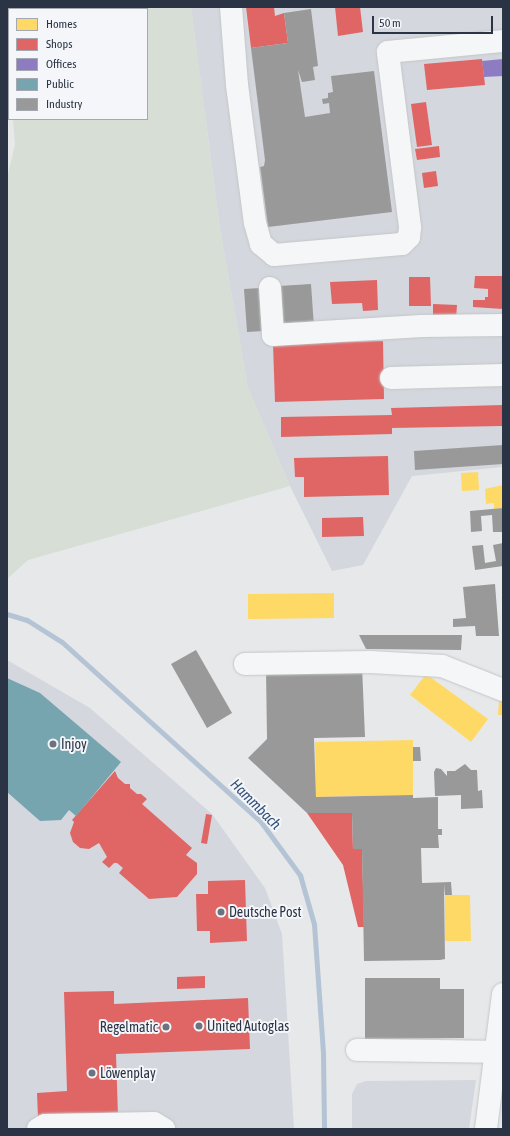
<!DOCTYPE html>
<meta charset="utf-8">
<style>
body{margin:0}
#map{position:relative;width:510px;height:1136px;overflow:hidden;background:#e6e8ea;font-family:"Asap Condensed",sans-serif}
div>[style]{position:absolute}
.built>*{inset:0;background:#d4d7dd}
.green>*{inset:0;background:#d6ded6}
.homes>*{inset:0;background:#ffd966}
.shops>*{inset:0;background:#e06666}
.offices>*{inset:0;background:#8e7cc3}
.public>*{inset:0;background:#76a5af}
.industry>*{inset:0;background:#999}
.stream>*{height:5px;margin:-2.5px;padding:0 2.5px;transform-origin:2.5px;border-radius:2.5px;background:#b4c4d5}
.roads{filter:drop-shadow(0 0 1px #c4c6c8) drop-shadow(0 0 1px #c4c6c8)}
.minor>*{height:22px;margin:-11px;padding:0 11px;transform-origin:11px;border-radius:11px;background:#f5f6f7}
.dots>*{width:11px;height:11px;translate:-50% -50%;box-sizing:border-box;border:2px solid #f4f6f9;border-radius:50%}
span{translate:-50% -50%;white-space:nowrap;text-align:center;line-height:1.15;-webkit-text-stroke:4px #f4f6f9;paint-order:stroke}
.poi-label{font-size:14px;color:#2b3445}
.left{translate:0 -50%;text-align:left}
.right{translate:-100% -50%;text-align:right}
.water-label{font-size:15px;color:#34527a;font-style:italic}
.frame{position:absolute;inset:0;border:8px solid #2b3445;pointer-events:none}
.legend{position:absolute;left:8px;top:8px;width:140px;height:112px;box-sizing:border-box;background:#f4f6f9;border:1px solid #a4a8b1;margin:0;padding:5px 7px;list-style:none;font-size:12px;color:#2b3445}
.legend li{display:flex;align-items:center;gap:8px;height:20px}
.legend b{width:20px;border:1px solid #a4a8b1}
.scale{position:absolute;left:372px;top:16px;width:121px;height:18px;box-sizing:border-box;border:2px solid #2b3445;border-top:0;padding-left:5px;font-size:12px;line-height:14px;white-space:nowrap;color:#2b3445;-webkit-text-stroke:3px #f4f6f9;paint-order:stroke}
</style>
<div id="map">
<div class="built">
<i style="clip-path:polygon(191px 7px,503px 7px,503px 467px,412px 476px,363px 565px,332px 571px,290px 486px,248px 388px,220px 229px)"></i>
<i style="clip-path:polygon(7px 660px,90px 708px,212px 814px,265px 888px,282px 934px,294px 1129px,7px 1129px)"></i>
<i style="clip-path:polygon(476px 1080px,469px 1129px,352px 1129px,352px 1094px,357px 1084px,366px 1081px)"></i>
</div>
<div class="green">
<i style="clip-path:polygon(7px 7px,191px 7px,220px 229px,248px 388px,290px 486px,28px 560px,7px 579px,7px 178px,15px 145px,13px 119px,147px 119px,147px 9px,9px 9px,9px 84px)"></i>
</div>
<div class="homes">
<i style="clip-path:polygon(478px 472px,479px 490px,462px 491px,461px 473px)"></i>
<i style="clip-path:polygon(503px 485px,503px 508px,494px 509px,494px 503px,486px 504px,485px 489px)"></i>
<i style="clip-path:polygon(334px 593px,334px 618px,248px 619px,248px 594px)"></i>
<i style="clip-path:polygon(426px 674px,488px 719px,471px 742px,410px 695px)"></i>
<i style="clip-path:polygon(499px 700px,503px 700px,503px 715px,498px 715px)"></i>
<i style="clip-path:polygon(413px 740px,413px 795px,316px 797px,315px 742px)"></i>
<i style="clip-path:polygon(445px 895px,470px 895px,471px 941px,445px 941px)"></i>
</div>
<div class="shops">
<i style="clip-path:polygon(246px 7px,274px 7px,275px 16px,284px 13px,288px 43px,251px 48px)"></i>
<i style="clip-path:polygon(335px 7px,360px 7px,363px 32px,338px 36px)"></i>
<i style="clip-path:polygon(482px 59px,485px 85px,427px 90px,424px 64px)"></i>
<i style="clip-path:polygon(426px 102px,432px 145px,417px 147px,411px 104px)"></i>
<i style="clip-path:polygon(439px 146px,440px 157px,417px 160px,415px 149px)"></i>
<i style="clip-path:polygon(436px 171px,438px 186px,424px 188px,422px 173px)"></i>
<i style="clip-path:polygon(475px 276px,503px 276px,503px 309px,473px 307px,473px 300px,485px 300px,485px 297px,488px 297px,488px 289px,474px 288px)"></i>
<i style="clip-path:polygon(409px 277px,430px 277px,431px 306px,409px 306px)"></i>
<i style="clip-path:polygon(377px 280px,378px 310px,363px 311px,362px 303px,332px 304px,330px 282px)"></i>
<i style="clip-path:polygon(433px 304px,457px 305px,456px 319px,433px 318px)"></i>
<i style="clip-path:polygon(383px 341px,384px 399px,275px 402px,273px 344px)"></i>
<i style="clip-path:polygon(503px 405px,503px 426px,392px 428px,392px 434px,281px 437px,281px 417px,392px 415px,391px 408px)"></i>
<i style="clip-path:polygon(388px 456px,389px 495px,304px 497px,304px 477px,295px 477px,294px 458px)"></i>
<i style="clip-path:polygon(363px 517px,364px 536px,322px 537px,322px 518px)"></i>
<i style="clip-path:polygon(115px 771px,118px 778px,125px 784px,130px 784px,130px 788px,137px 794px,141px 794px,147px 799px,142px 804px,192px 848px,186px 855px,197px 863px,197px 874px,177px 897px,149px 899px,119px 873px,123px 868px,117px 863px,114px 863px,109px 868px,102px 862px,107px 857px,99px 843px,89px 849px,80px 848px,73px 842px,70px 833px,74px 822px,72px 820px)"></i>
<i style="clip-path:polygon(307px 813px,352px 813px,353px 849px,362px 849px,364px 927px,358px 927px,343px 865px)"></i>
<i style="clip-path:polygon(206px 814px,212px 815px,207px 844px,201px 843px)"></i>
<i style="clip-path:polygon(245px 880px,247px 941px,210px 943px,210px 931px,197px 931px,196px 894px,208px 894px,208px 881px)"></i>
<i style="clip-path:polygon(205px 976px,205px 988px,177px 989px,177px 977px)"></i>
<i style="clip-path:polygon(114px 991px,114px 1004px,248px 998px,250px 1049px,116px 1054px,118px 1116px,38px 1118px,37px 1093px,67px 1091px,64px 992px)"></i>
</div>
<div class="offices">
<i style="clip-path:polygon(503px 59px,503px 76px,484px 77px,482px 61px)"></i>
</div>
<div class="public">
<i style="clip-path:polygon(7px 678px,40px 693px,121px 762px,76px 816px,69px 810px,61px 820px,40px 821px,7px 792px)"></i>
</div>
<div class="industry">
<i style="clip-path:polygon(311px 9px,318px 66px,313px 67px,315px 80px,302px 82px,298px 70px,305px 117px,330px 113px,329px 103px,323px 104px,322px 99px,328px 98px,328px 93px,333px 92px,331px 76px,374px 71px,392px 212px,268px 227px,260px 167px,264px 166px,265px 160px,251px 48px,288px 43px,284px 13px)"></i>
<i style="clip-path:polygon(311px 284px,314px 327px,282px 329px,279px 286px)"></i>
<i style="clip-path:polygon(261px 288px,264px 331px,247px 332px,244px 289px)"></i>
<i style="clip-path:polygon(503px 445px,503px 464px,415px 470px,414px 451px)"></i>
<i style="clip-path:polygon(503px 508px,503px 532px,493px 532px,492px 515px,481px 516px,482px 531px,471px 532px,470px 511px)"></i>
<i style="clip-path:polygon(503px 543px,503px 566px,475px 570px,472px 546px,483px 545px,485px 563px,496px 561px,493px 545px)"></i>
<i style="clip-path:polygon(495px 584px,499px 636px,476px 636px,475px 626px,453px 627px,453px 619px,466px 618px,463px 587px)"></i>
<i style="clip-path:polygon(359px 635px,462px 635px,461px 650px,366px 649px)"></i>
<i style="clip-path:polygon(196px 650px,232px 713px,207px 728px,171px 664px)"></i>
<i style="clip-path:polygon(362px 666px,365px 737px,314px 738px,316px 797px,413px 795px,413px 798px,438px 797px,438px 829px,442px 829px,442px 835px,438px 835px,439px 848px,421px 848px,422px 883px,451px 882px,452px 895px,445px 895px,444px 884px,445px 959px,440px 960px,364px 961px,362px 849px,353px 849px,352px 813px,307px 813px,248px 758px,267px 739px,266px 669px)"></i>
<i style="clip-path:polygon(413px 747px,420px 747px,421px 761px,413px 761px)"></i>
<i style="clip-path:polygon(465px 764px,471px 770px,477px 770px,478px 791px,482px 790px,483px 808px,461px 809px,461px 795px,435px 796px,434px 772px,436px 768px,441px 769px,447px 776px,447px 771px,455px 771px)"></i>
<i style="clip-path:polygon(365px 978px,440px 978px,440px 989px,464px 989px,464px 1038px,365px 1039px)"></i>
</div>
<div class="stream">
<i style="left:7px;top:614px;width:21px;rotate:17deg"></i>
<i style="left:27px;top:620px;width:41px;rotate:32.2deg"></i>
<i style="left:62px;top:642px;width:268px;rotate:42.1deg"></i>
<i style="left:261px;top:822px;width:66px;rotate:53.7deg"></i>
<i style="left:300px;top:875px;width:51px;rotate:74.1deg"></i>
<i style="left:314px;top:924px;width:129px;rotate:86deg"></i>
<i style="left:323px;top:1053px;width:76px;rotate:89.2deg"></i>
</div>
<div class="roads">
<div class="minor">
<i style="left:231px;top:7px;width:78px;rotate:85.6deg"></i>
<i style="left:237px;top:85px;width:139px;rotate:82.6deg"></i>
<i style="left:255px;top:223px;width:22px;rotate:74deg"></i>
<i style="left:261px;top:244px;width:17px;rotate:40deg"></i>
<i style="left:274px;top:255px;width:128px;rotate:-4.9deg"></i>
<i style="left:402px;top:244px;width:10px;rotate:-45deg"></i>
<i style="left:409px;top:237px;width:10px;rotate:-84deg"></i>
<i style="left:410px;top:227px;width:176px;rotate:-97.2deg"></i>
<i style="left:388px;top:52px;width:116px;rotate:-5.5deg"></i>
<i style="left:270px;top:288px;width:47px;rotate:86.3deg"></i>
<i style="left:273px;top:335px;width:149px;rotate:-3.5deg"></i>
<i style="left:422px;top:326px;width:81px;rotate:-0.7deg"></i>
<i style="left:391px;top:378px;width:112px;rotate:-1.5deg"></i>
<i style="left:245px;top:664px;width:125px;rotate:-0.9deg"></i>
<i style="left:370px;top:662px;width:72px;rotate:3.2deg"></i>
<i style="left:442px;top:666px;width:66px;rotate:21.5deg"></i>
<i style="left:357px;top:1050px;width:139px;rotate:0.8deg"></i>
<i style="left:38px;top:1129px;width:8px;rotate:-30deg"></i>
<i style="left:45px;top:1125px;width:109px;rotate:-1.1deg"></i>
<i style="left:154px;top:1123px;width:12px;rotate:31deg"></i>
<i style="left:486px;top:1129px;width:136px;rotate:-82.8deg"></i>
</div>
</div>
<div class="dots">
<i style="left:53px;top:744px;background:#6c737f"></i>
<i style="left:221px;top:912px;background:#6c737f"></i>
<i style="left:199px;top:1026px;background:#6c737f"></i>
<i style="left:166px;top:1027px;background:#6c737f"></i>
<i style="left:92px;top:1073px;background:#6c737f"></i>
</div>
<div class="poi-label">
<span class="left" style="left:61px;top:744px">Injoy</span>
<span class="left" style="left:229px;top:912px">Deutsche Post</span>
<span class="left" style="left:207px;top:1026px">United Autoglas</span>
<span class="right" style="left:158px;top:1027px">Regelmatic</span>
<span class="left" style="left:100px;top:1073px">Löwenplay</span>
</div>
<div class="water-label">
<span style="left:256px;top:804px;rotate:45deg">Hammbach</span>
</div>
<div class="frame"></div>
<ul class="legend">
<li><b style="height:11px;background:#ffd966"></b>Homes</li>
<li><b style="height:11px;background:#e06666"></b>Shops</li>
<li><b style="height:11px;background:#8e7cc3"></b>Offices</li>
<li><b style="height:11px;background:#76a5af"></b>Public</li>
<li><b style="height:11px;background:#999"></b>Industry</li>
</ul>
<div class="scale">50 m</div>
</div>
